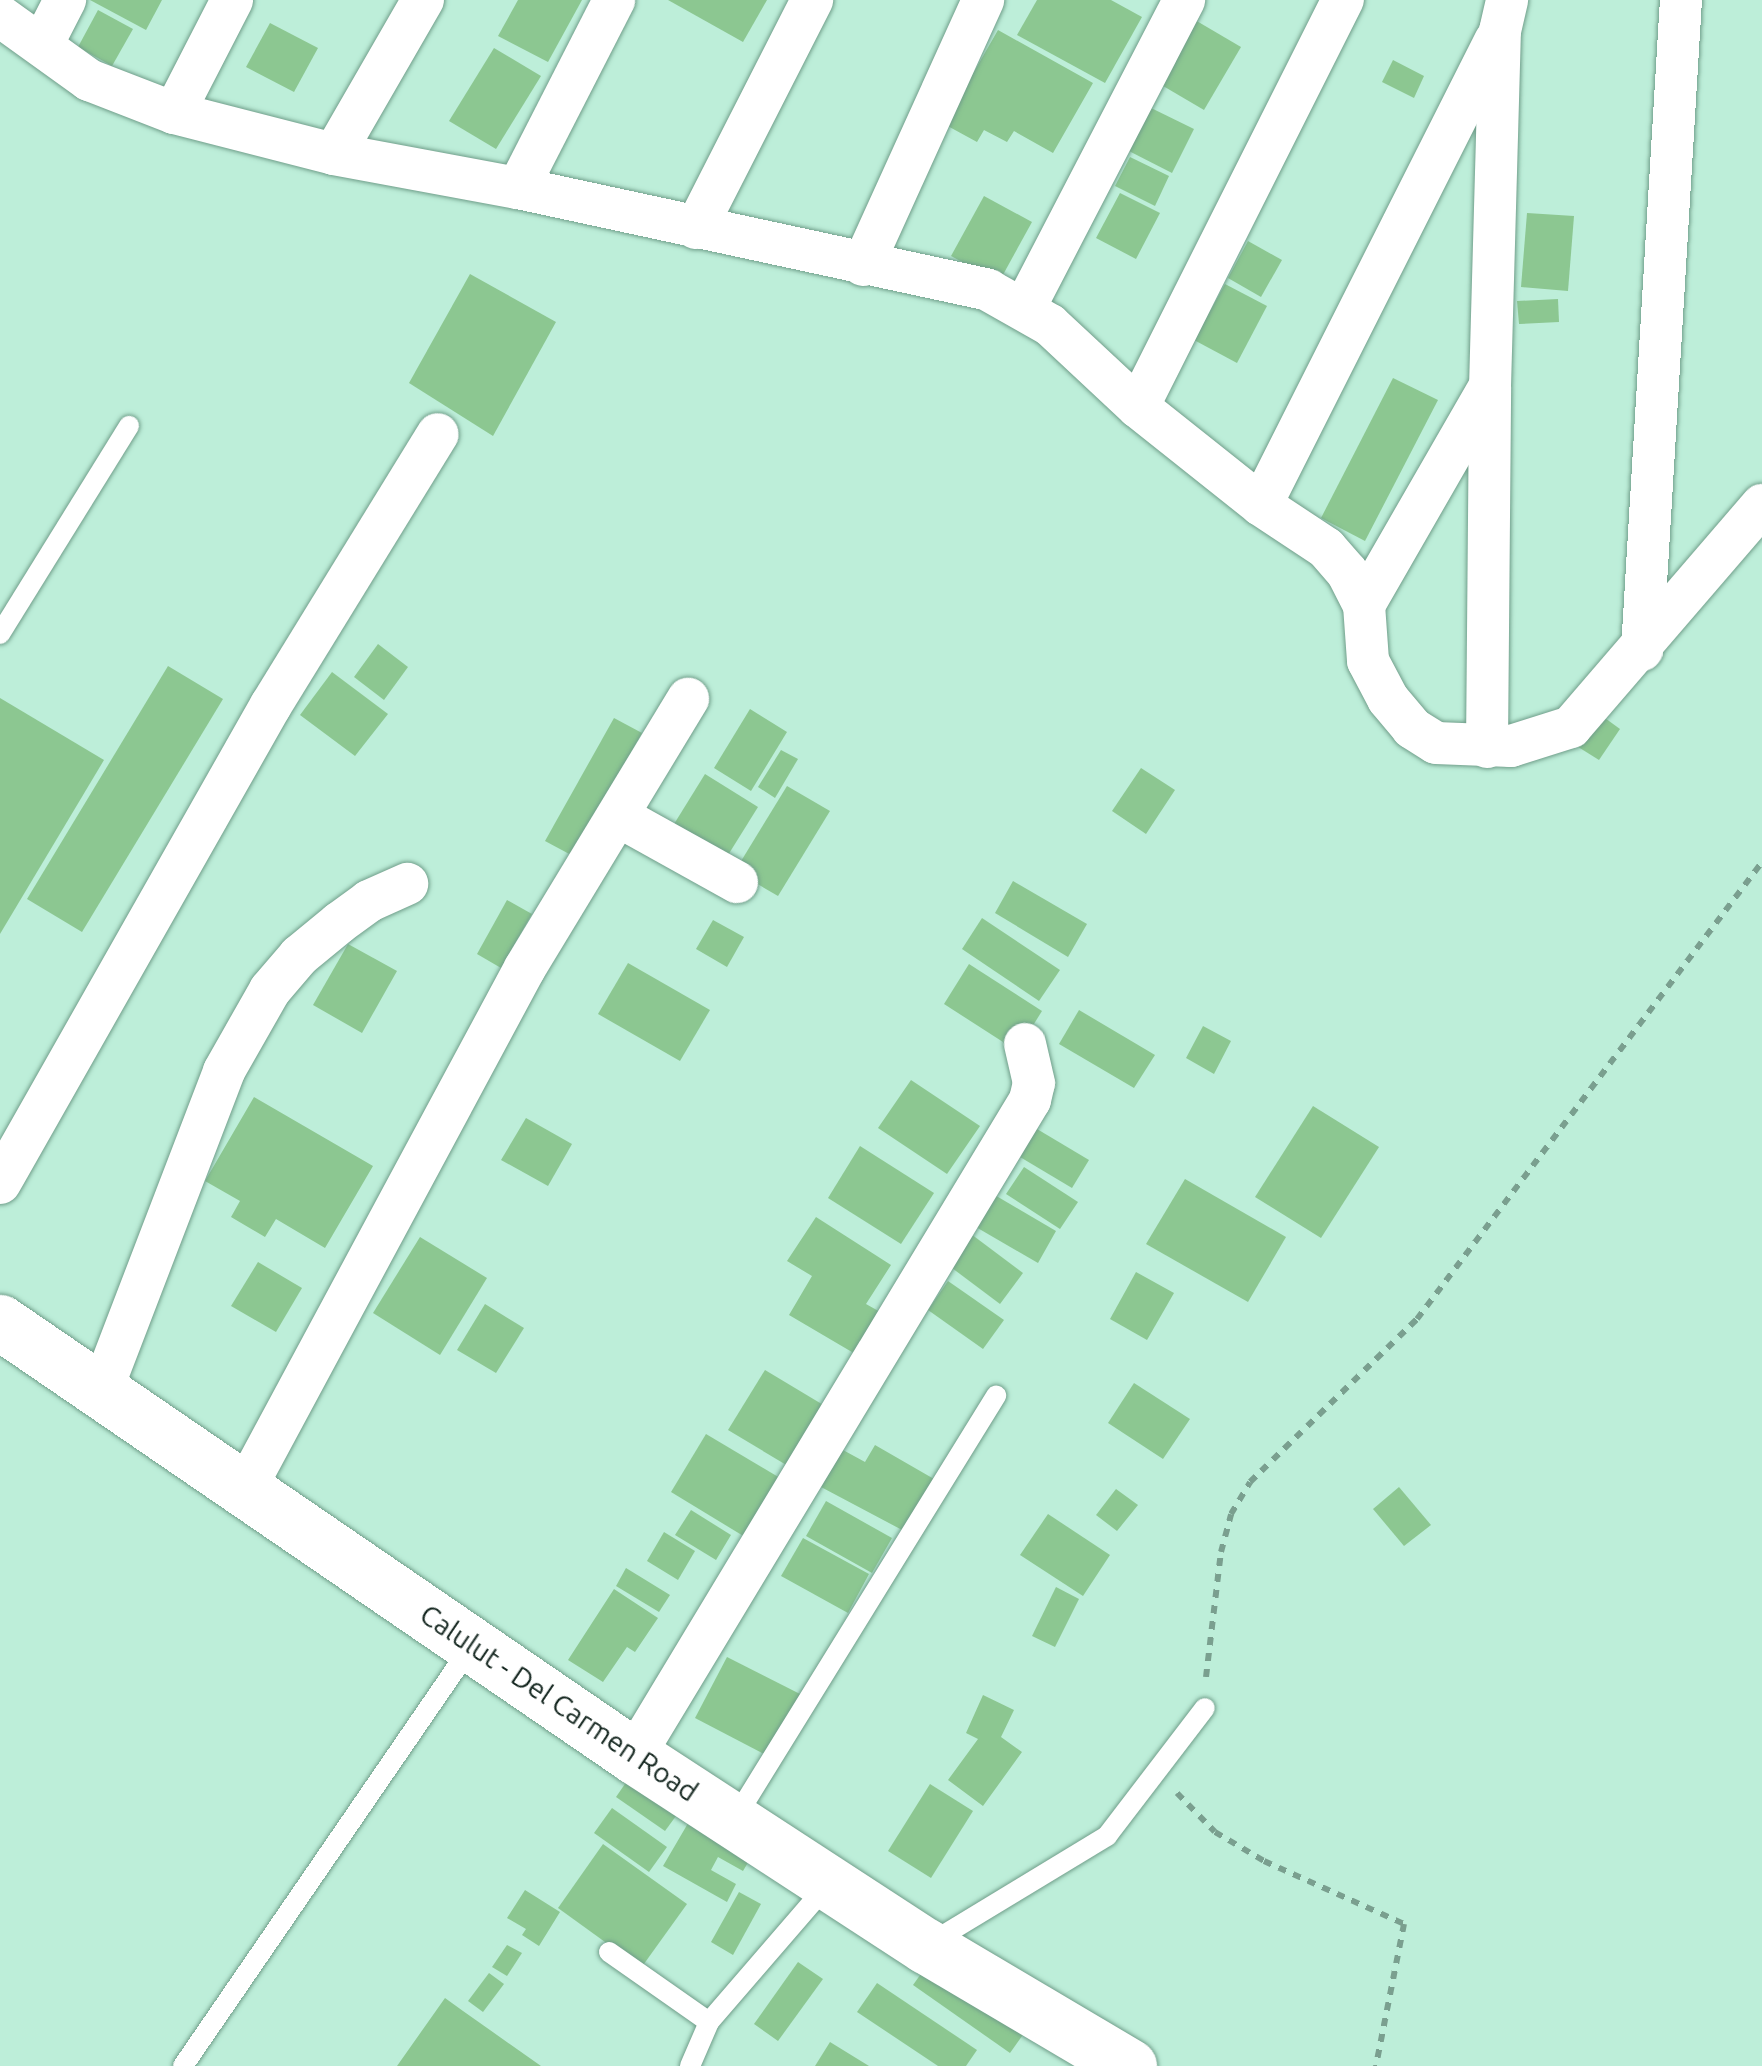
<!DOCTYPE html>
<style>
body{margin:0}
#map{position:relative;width:1762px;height:2066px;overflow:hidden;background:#bdeed9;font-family:Ubuntu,sans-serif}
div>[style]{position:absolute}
.building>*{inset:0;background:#8cc791}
.path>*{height:6px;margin-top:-3px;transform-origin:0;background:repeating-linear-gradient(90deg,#7a9f8f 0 8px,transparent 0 16px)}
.roads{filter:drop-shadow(0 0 2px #709e8a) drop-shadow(0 0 2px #709e8a)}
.lane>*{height:20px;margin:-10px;padding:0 10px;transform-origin:10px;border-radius:10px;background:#fff}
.street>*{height:42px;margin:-21px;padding:0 21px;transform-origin:21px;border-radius:21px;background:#fff}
.secondary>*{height:55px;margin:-27.5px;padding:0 27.5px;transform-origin:27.5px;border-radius:27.5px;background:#fff}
span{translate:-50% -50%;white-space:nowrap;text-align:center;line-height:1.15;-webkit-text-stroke:9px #fff;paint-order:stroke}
.street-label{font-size:28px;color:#152720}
</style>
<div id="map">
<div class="building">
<i style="clip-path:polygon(90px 0,162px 0,146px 30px)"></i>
<i style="clip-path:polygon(518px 0,582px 0,548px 62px,498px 36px)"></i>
<i style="clip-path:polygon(668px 0,767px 0,743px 42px)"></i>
<i style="clip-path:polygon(1037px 0,1111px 0,1142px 17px,1105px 83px,1017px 35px)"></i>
<i style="clip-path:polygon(98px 10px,133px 29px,112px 66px,78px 47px)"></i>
<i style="clip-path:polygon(1195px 20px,1241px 47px,1204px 110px,1158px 83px)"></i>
<i style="clip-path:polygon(270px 23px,318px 48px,294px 92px,246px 67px)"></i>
<i style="clip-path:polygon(998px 30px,1093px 83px,1053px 153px,1014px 131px,1007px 142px,984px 130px,977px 142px,944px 124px)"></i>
<i style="clip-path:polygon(494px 48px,541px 76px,496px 149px,449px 121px)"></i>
<i style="clip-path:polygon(1393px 60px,1424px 76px,1414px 98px,1382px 82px)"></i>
<i style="clip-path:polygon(1145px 105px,1194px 129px,1172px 173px,1123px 148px)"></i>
<i style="clip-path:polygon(1130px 157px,1169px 176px,1155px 206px,1115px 186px)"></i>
<i style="clip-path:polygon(1120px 193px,1160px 213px,1136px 259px,1096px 238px)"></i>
<i style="clip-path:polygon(984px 196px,1032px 222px,999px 282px,951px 256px)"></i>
<i style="clip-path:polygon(1527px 213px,1574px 216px,1568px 291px,1521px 287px)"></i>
<i style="clip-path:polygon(1248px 241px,1282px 260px,1261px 297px,1228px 278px)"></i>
<i style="clip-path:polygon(470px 274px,556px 322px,493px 436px,409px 383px)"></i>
<i style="clip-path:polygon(1225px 284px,1267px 306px,1237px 363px,1194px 340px)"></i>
<i style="clip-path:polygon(1558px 299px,1559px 322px,1519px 324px,1517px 301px)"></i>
<i style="clip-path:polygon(1393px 378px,1438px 400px,1365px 541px,1321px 518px)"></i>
<i style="clip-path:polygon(378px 644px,408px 667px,384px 700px,354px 677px)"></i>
<i style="clip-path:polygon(168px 666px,223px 699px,82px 932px,27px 899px)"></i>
<i style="clip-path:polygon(332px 672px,388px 714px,355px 756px,300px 715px)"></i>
<i style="clip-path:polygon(0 698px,104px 760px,0 934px)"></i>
<i style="clip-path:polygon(750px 709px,787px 732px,751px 791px,714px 768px)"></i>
<i style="clip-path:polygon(1598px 713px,1620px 729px,1599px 760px,1575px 745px)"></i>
<i style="clip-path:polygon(614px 718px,642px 733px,573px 856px,545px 841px)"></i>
<i style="clip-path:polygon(781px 750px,798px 759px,775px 798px,758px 787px)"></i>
<i style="clip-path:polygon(1141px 768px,1175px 790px,1146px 834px,1112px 811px)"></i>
<i style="clip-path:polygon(705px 774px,758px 807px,720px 868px,666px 837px)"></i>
<i style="clip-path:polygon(787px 786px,830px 811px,778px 896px,735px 871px)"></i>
<i style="clip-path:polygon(1013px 881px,1087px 924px,1068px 957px,995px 913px)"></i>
<i style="clip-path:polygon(507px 900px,532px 914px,501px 968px,477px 954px)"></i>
<i style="clip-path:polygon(982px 918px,1060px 970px,1039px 1001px,962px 949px)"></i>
<i style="clip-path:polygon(713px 920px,744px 937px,727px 967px,696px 949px)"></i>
<i style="clip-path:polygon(348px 944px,397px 971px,362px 1033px,313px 1005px)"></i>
<i style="clip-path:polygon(628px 963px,710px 1010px,680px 1061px,598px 1014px)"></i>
<i style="clip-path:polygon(969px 964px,1042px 1011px,1017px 1051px,944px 1004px)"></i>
<i style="clip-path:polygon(1079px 1010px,1155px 1055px,1134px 1088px,1059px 1044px)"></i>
<i style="clip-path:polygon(1203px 1026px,1231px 1041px,1214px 1074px,1186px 1058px)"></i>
<i style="clip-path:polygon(911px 1080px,980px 1126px,947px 1174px,878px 1128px)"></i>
<i style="clip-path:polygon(254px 1097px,373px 1166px,325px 1248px,276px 1219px,265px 1237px,231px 1217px,240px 1201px,205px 1181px)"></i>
<i style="clip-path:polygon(1313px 1106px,1379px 1147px,1321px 1238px,1255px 1197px)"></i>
<i style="clip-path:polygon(526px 1118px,572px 1144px,548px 1186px,501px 1160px)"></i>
<i style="clip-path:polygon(1037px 1129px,1089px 1160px,1072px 1188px,1020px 1157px)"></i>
<i style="clip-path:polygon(860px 1146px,934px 1193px,901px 1244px,828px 1198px)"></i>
<i style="clip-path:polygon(1024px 1167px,1078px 1202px,1060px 1229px,1006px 1194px)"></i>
<i style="clip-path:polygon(1185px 1179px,1286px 1237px,1248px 1302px,1146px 1244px)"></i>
<i style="clip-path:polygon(988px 1191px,1056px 1231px,1038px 1263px,969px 1223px)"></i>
<i style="clip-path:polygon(816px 1217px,891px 1265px,866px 1304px,882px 1313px,857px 1355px,789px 1315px,812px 1276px,787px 1261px)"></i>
<i style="clip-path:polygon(967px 1231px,1023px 1273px,1000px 1304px,944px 1262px)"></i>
<i style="clip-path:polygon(420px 1237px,487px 1278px,440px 1355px,373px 1313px)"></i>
<i style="clip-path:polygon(258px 1262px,302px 1288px,276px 1332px,231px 1306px)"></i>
<i style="clip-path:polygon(1136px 1272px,1174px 1293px,1147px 1340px,1110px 1319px)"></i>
<i style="clip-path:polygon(948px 1281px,1004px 1320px,983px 1349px,928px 1310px)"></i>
<i style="clip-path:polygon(485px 1304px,524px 1328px,496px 1373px,457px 1350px)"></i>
<i style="clip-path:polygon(765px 1370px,825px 1406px,788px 1466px,728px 1430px)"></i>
<i style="clip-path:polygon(1134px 1383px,1190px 1419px,1163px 1459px,1108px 1423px)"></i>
<i style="clip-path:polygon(706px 1434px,780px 1478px,745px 1537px,671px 1492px)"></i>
<i style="clip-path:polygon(875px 1445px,934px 1479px,904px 1531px,821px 1487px,843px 1450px,865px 1462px)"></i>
<i style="clip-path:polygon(1399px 1487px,1431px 1525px,1404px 1546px,1373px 1509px)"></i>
<i style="clip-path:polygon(1116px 1489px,1138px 1505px,1117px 1531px,1096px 1515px)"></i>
<i style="clip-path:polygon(826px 1501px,892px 1538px,872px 1573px,806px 1536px)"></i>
<i style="clip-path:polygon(691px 1510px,731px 1535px,716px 1560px,675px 1535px)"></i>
<i style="clip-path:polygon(1048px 1514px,1110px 1555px,1083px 1596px,1020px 1555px)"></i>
<i style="clip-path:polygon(664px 1532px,695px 1551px,678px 1580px,647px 1561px)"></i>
<i style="clip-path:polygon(803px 1538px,869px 1574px,848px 1613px,781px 1576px)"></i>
<i style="clip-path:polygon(626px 1568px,670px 1595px,659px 1612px,616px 1586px)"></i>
<i style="clip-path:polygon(1056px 1587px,1079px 1599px,1055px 1647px,1032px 1636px)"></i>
<i style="clip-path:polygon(614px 1589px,658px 1618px,635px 1652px,627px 1647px,603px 1682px,568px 1660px)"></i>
<i style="clip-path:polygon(727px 1657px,802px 1695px,770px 1757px,695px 1718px)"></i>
<i style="clip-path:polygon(983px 1695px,1014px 1710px,1001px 1737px,1022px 1752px,983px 1806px,948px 1780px,978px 1739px,966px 1733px)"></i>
<i style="clip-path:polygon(627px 1781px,676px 1816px,665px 1831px,616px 1797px)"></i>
<i style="clip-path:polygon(930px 1784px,973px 1811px,931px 1878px,888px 1851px)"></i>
<i style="clip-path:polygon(612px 1808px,667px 1847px,649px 1872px,594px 1833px)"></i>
<i style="clip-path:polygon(694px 1813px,756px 1849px,743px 1871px,718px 1857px,711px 1870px,736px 1884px,727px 1902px,663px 1866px)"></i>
<i style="clip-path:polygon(603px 1844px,687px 1904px,641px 1968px,558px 1908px)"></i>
<i style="clip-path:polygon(525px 1890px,560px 1912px,539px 1946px,522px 1935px,526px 1929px,507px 1918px)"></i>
<i style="clip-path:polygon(739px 1892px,761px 1904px,733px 1955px,711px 1942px)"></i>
<i style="clip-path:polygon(507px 1945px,522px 1953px,507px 1976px,492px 1967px)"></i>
<i style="clip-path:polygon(798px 1962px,823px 1979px,778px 2041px,754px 2024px)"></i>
<i style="clip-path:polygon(928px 1964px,1025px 2032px,1010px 2053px,913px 1985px)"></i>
<i style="clip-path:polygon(489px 1973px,504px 1984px,483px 2012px,468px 2001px)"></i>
<i style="clip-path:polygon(877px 1983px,977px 2050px,966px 2066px,938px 2066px,857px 2012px)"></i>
<i style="clip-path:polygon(445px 1998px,463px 2011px,541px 2066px,397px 2066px)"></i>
<i style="clip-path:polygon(830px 2042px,869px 2066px,815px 2066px)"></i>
</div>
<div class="path">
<i style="left:1206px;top:1677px;width:126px;rotate:-83.2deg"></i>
<i style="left:1221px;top:1552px;width:39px;rotate:-75deg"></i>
<i style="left:1231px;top:1514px;width:37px;rotate:-59deg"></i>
<i style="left:1250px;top:1482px;width:233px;rotate:-44.3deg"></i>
<i style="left:1417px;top:1319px;width:573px;rotate:-52.95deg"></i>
<i style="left:1177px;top:1793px;width:54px;rotate:45.7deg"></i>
<i style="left:1215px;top:1832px;width:57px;rotate:30.6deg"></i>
<i style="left:1264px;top:1861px;width:154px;rotate:24.2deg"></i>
<i style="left:1404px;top:1924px;width:145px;rotate:101.2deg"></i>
</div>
<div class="roads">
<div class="lane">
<i style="left:0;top:634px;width:245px;rotate:-58.2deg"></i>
<i style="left:734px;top:1820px;width:499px;rotate:-58.3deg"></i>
<i style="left:932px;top:1942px;width:205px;rotate:-31.2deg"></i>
<i style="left:1107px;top:1836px;width:161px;rotate:-52.6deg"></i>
<i style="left:609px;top:1952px;width:122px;rotate:35deg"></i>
<i style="left:183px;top:2066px;width:511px;rotate:-55.53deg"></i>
<i style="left:690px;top:2066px;width:48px;rotate:-66.6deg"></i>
<i style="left:709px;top:2022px;width:182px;rotate:-49.2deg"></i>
</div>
<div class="street">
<i style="left:0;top:16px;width:110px;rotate:35.7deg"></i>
<i style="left:89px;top:80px;width:91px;rotate:21.2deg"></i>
<i style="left:174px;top:113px;width:165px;rotate:14.4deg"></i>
<i style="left:334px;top:154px;width:187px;rotate:10.5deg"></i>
<i style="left:518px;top:188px;width:481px;rotate:12.2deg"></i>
<i style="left:988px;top:290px;width:71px;rotate:29.4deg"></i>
<i style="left:1050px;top:325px;width:120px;rotate:43deg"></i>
<i style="left:1138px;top:407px;width:157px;rotate:38.5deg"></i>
<i style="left:1261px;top:505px;width:78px;rotate:33.5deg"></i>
<i style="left:1326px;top:548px;width:32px;rotate:49deg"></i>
<i style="left:1347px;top:572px;width:37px;rotate:63deg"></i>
<i style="left:1364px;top:605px;width:56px;rotate:85.9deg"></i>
<i style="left:1368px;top:661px;width:43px;rotate:62.2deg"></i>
<i style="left:1388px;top:699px;width:38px;rotate:50deg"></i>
<i style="left:1412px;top:728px;width:28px;rotate:32deg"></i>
<i style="left:1436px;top:743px;width:75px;rotate:2.3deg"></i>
<i style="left:1511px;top:746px;width:63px;rotate:-17.6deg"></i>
<i style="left:1571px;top:727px;width:293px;rotate:-49.3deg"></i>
<i style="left:42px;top:45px;width:51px;rotate:-62.9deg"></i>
<i style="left:174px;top:113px;width:127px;rotate:-62.8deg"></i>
<i style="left:334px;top:154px;width:178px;rotate:-60deg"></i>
<i style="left:518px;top:188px;width:211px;rotate:-62.9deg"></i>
<i style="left:696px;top:228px;width:256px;rotate:-63deg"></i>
<i style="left:863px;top:265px;width:291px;rotate:-65.6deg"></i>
<i style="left:1024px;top:309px;width:348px;rotate:-62.6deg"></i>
<i style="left:1138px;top:407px;width:456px;rotate:-63.3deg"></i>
<i style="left:1261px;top:505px;width:520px;rotate:-63.24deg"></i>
<i style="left:1364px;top:605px;width:249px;rotate:-60.1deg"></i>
<i style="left:1642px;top:650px;width:651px;rotate:-86.57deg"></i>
<i style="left:1487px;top:747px;width:360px;rotate:-89.5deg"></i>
<i style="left:1490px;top:387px;width:356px;rotate:-88.4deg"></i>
<i style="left:1500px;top:31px;width:32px;rotate:-77deg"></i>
<i style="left:620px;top:817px;width:134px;rotate:29.1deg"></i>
<i style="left:0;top:1183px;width:549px;rotate:-60.45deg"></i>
<i style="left:271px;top:705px;width:318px;rotate:-58.4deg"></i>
<i style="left:101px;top:1392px;width:344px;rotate:-69deg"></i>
<i style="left:224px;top:1071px;width:93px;rotate:-60.4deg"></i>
<i style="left:270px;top:990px;width:45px;rotate:-49.5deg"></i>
<i style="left:299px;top:956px;width:52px;rotate:-39.5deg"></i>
<i style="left:339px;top:923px;width:37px;rotate:-36deg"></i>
<i style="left:369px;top:901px;width:42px;rotate:-24.1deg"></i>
<i style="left:245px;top:1489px;width:591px;rotate:-61.75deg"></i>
<i style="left:525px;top:968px;width:315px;rotate:-58.8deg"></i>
<i style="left:634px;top:1756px;width:766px;rotate:-58.88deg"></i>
<i style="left:1030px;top:1100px;width:17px;rotate:-77deg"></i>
<i style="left:1034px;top:1083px;width:40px;rotate:-103deg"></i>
</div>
<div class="secondary">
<i style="left:0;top:1322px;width:768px;rotate:34.39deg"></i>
<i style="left:634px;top:1756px;width:348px;rotate:33.1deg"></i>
<i style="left:926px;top:1946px;width:236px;rotate:30.6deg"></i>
</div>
</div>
<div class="street-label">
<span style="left:559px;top:1703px;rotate:34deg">Calulut - Del Carmen Road</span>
</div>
</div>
